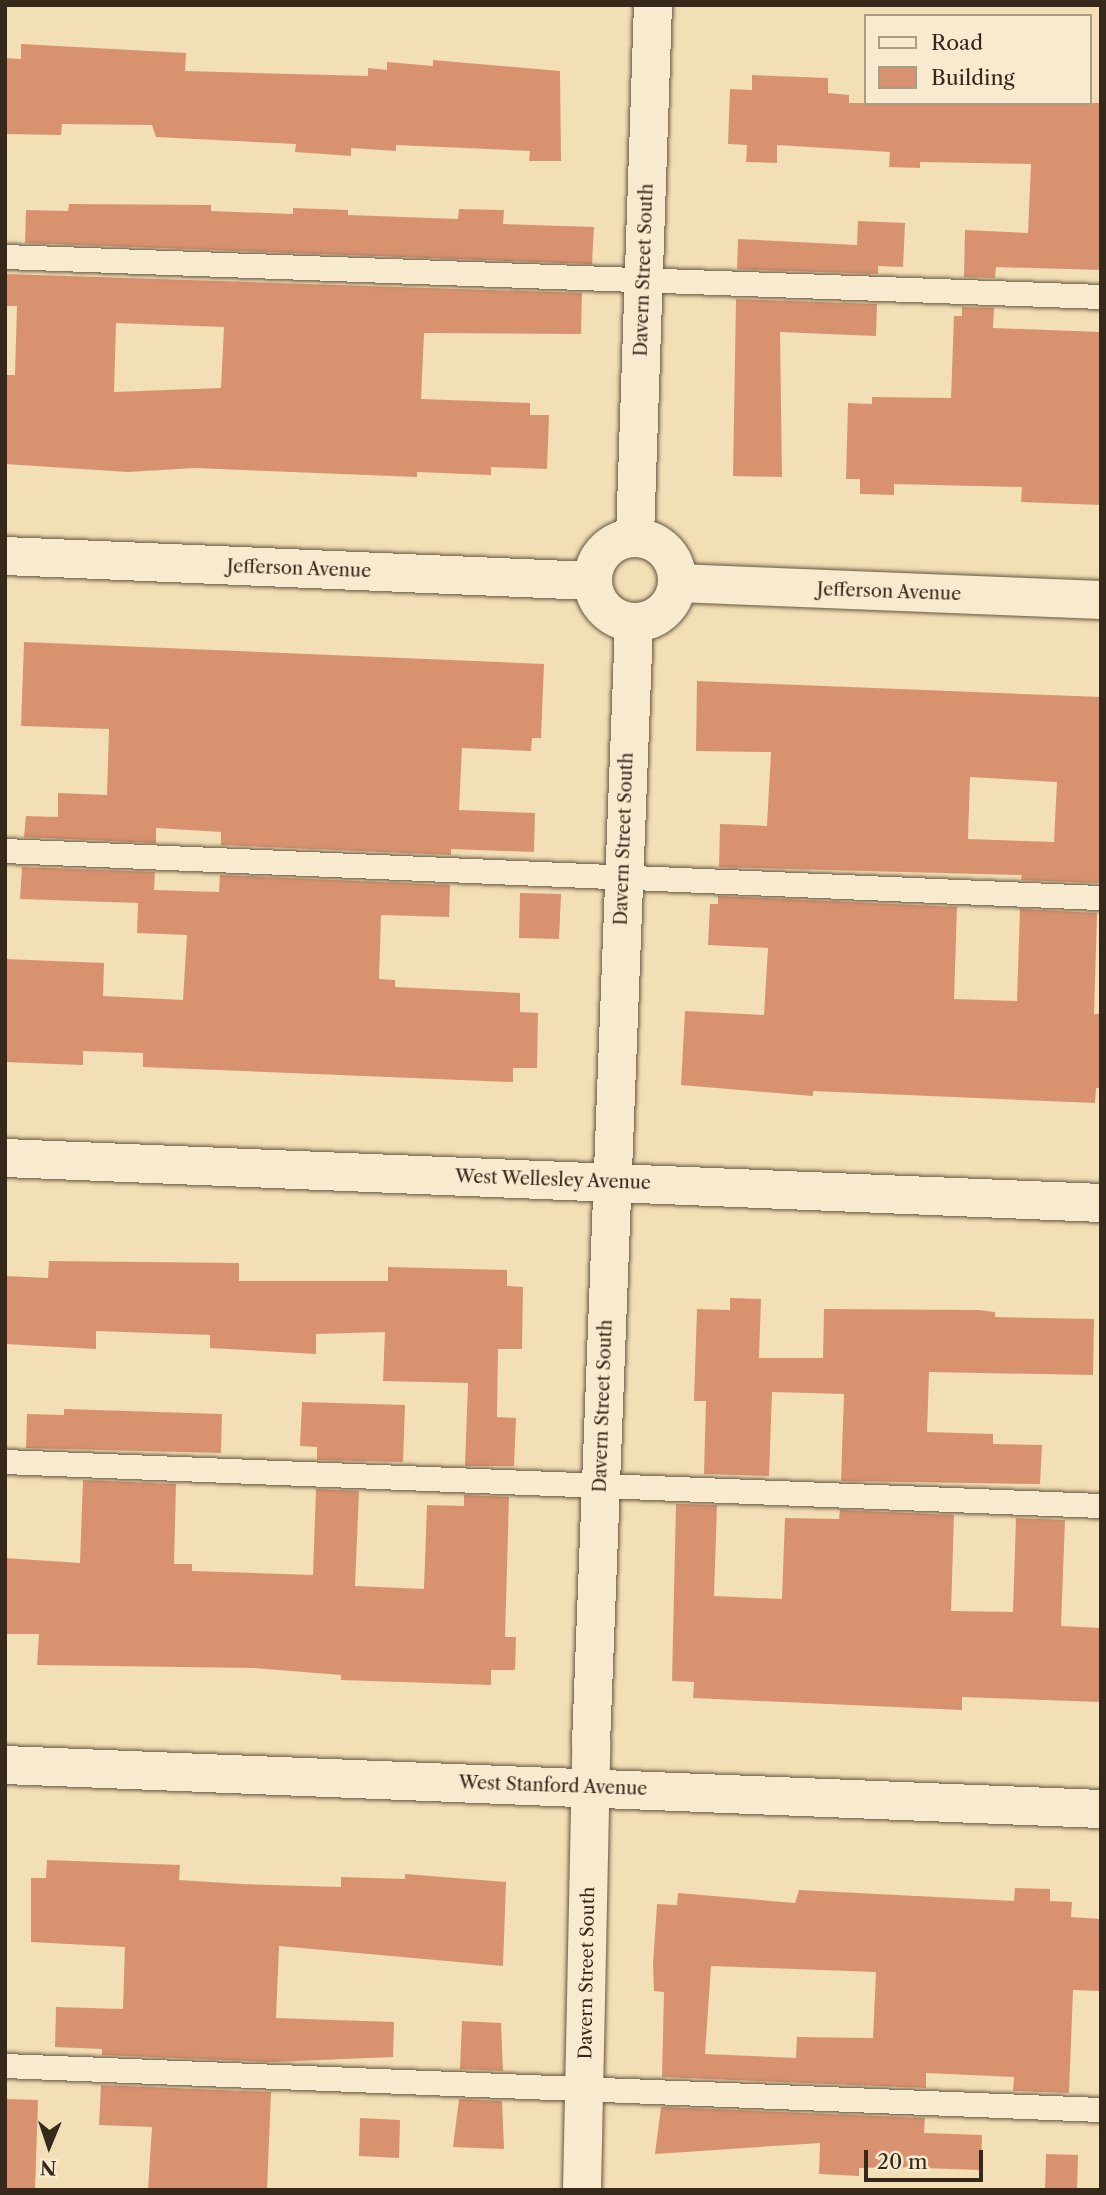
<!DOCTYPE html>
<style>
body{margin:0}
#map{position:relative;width:1106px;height:2195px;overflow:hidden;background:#f3dfb5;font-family:"Libre Caslon Text",serif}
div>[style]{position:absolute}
.building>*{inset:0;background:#d89270}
.roads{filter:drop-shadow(0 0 2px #655642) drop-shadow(0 0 2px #655642)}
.lane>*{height:24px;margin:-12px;padding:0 12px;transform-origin:12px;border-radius:12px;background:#f7eacf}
.street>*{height:38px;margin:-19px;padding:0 19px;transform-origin:19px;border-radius:19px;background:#f7eacf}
.street>.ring{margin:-19px;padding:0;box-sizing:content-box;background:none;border:38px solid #f7eacf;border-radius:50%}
span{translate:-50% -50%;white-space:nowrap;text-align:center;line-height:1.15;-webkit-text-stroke:5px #f7eacf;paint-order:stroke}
.street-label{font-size:18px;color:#36291b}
.frame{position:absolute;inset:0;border:7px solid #36291b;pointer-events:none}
.legend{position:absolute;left:864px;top:14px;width:228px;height:91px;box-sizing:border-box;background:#f7eacf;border:2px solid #aa9d87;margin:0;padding:9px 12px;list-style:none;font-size:21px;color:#36291b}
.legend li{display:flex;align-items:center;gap:14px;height:35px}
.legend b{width:35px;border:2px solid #aa9d87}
.north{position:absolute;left:14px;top:2111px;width:70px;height:70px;-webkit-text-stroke:5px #f7eacf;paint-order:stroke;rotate:182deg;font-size:19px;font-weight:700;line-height:28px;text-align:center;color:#36291b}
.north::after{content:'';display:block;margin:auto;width:24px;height:32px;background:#36291b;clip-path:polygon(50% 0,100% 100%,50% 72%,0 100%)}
.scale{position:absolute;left:864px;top:2150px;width:119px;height:32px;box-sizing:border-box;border:4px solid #36291b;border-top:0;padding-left:9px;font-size:21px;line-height:24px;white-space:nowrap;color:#36291b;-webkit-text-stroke:5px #f7eacf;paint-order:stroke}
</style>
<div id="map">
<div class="building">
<i style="clip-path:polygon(21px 44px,186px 53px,185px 71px,368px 76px,368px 68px,387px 70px,387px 62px,433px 66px,433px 60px,560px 71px,561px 161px,529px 161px,530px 151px,396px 145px,396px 151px,351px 148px,351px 156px,295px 152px,296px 144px,156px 137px,152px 125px,62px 124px,61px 135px,5px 134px,6px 58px,21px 59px)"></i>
<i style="clip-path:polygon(752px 75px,828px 78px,828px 93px,849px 95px,849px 103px,1101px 103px,1101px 270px,996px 267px,995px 278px,964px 277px,965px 230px,1028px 233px,1031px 164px,920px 162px,920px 168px,889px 167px,890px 152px,777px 145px,777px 163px,746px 162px,747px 145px,728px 144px,730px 89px,752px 90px)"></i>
<i style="clip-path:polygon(69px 204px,211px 205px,211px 211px,293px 214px,293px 208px,348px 210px,348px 215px,458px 219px,459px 209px,504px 210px,503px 224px,594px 227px,592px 264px,25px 243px,26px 210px,68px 211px)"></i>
<i style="clip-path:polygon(858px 221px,905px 223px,903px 267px,878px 266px,878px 274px,737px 269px,738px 239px,857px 245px)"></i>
<i style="clip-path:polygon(evenodd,5px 274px,582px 293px,581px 334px,424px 333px,421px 399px,530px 403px,530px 415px,549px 415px,547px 469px,491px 467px,491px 475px,417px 472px,417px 477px,195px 468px,128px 472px,5px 464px,5px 375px,15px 375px,17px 306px,5px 306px,5px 274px,116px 323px,224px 327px,221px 388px,114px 392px,116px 323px)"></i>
<i style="clip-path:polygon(736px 299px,877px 304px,876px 336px,780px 332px,782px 477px,733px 476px)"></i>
<i style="clip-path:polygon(962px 307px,994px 308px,993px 328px,1101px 332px,1101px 505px,1021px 502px,1022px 487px,894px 484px,894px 495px,860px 494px,860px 479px,846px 479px,848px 403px,872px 404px,872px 397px,951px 398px,954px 316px,962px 316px)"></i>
<i style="clip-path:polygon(24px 642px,544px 664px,541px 738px,532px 738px,531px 751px,462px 748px,459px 810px,535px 813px,534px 852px,451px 849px,451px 855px,221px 845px,221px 832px,156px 828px,156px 843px,24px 837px,26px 816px,58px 817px,58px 793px,107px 795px,109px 729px,21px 726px)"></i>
<i style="clip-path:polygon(evenodd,697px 681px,1101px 697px,1101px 879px,1098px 883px,1021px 880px,1022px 875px,719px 867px,720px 824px,767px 826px,771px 752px,696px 751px,697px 681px,970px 777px,1057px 782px,1054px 842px,968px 839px,970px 777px)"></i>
<i style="clip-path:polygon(22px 867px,155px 872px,154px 890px,219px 892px,220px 875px,450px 885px,449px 917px,381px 915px,379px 979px,395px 980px,395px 987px,520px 993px,520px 1012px,538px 1013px,537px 1068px,513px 1068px,513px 1082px,143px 1067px,143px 1053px,83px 1051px,83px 1065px,5px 1062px,5px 959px,104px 963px,103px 996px,183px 1000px,187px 935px,137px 933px,138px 903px,20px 899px)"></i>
<i style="clip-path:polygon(520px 893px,561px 894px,559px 939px,519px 938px)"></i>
<i style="clip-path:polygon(718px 896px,957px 907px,954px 999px,1017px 1001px,1020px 909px,1097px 913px,1094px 1014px,1101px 1014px,1101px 1088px,1096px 1088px,1095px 1103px,813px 1091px,813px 1096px,681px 1085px,685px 1011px,764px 1015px,768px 948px,708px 945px,710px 904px,718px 904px)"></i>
<i style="clip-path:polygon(49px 1261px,239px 1263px,239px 1281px,388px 1281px,388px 1267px,507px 1270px,507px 1286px,523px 1287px,522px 1349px,498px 1349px,497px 1417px,516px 1418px,514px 1466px,465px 1466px,468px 1383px,383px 1381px,385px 1332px,316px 1334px,316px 1354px,210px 1348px,210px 1335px,96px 1331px,96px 1349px,5px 1344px,5px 1276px,48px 1278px)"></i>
<i style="clip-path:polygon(730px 1298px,761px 1299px,759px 1358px,823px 1358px,824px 1309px,978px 1310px,995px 1312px,995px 1317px,1094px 1319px,1093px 1375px,929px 1372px,927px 1432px,993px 1434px,993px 1444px,1042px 1445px,1040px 1484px,841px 1481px,844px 1394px,772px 1392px,769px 1476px,704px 1474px,706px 1401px,694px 1401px,697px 1309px,730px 1310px)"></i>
<i style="clip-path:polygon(302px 1402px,405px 1405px,403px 1462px,317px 1460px,317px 1447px,300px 1446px)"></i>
<i style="clip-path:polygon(64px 1409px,222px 1414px,221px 1453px,26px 1448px,27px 1414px,64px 1415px)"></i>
<i style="clip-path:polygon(83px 1480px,176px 1484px,174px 1564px,192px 1564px,192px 1571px,313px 1575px,316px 1489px,359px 1491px,355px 1586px,424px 1589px,427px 1505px,464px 1506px,464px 1495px,509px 1497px,505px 1637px,516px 1637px,515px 1670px,491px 1670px,491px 1685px,341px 1680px,341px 1675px,254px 1668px,37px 1665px,39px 1634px,5px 1634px,5px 1558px,80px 1563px)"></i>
<i style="clip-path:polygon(676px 1504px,717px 1505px,714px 1596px,782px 1599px,785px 1518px,839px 1519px,840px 1510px,954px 1515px,951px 1611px,1013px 1612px,1016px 1518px,1065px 1520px,1061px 1626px,1101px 1628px,1101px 1702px,962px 1697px,962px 1710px,693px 1698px,694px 1682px,672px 1681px)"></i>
<i style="clip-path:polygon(47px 1860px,180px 1865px,179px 1880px,241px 1884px,341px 1887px,341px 1877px,405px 1879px,405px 1874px,506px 1882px,503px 1966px,279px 1946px,276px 2018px,394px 2022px,393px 2057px,272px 2062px,102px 2055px,102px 2049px,55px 2047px,56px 2007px,123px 2009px,125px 1947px,31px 1942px,31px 1878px,46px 1878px)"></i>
<i style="clip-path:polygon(evenodd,1015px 1888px,1050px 1889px,1050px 1901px,1072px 1902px,1071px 1917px,1101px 1919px,1101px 1991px,1073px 1990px,1069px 2093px,1013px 2091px,1014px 2077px,926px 2073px,926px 2088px,662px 2077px,664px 1992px,654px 1991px,653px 1965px,657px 1904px,677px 1905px,678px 1893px,795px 1903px,799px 1890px,1014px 1901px,1015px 1888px,711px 1966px,876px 1972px,873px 2038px,797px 2037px,796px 2058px,705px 2054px,711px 1966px)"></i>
<i style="clip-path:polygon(462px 2021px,501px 2023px,503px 2071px,460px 2069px)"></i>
<i style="clip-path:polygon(101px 2085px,271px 2092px,267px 2190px,148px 2190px,152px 2127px,99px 2125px)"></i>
<i style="clip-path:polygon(5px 2099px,38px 2100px,35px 2190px,5px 2190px)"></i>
<i style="clip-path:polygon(459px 2099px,502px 2101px,504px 2149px,453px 2147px)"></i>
<i style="clip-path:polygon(661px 2107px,925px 2118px,924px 2133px,982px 2135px,981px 2170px,893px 2167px,859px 2168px,859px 2176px,819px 2174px,820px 2143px,655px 2154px)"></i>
<i style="clip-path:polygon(360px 2118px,400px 2120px,399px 2158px,359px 2156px)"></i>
<i style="clip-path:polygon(1046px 2154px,1078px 2155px,1077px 2190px,1045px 2190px)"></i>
</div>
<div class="roads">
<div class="lane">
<i style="left:5px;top:257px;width:1097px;rotate:2.09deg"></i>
<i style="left:5px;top:851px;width:1097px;rotate:2.46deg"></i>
<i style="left:5px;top:1462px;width:1097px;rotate:2.3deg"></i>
<i style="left:5px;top:2066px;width:1097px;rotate:2.3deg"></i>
</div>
<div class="street">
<i style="left:635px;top:536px;width:531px;rotate:-88.06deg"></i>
<i class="ring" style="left:593px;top:538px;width:46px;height:46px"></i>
<i style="left:5px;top:556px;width:588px;rotate:2.44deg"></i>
<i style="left:677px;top:583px;width:424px;rotate:2.3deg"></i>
<i style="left:5px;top:1158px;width:1097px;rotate:2.35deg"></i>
<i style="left:5px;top:1765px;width:1097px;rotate:2.3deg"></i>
<i style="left:582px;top:2190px;width:446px;rotate:-88.8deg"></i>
<i style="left:591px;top:1744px;width:1122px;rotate:-87.8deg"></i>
</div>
</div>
<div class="street-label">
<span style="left:644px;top:270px;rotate:-88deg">Davern Street South</span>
<span style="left:299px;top:569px;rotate:2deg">Jefferson Avenue</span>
<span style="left:889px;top:592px;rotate:2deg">Jefferson Avenue</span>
<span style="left:624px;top:839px;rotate:-88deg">Davern Street South</span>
<span style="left:553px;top:1180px;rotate:2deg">West Wellesley Avenue</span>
<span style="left:603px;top:1406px;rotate:-88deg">Davern Street South</span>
<span style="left:553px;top:1786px;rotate:2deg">West Stanford Avenue</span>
<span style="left:587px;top:1973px;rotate:-89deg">Davern Street South</span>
</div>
<div class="frame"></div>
<ul class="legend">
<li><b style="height:9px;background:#f7eacf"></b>Road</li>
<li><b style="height:19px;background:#d89270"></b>Building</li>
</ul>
<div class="north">N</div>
<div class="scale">20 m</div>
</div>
